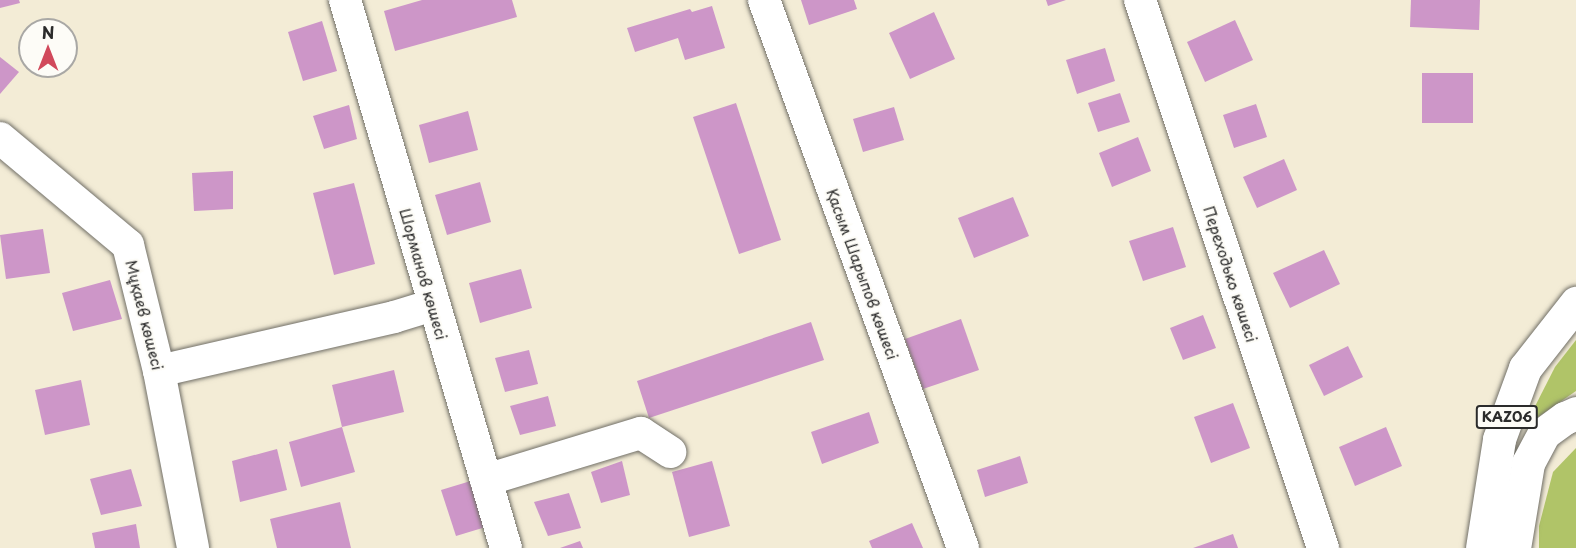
<!DOCTYPE html>
<meta charset="utf-8">
<style>
body{margin:0}
#map{position:relative;width:1576px;height:548px;overflow:hidden;background:#f3ecd6;font-family:"Playpen Sans",sans-serif}
div>[style]{position:absolute}
.green>*{inset:0;background:#b0c468}
.building>*{inset:0;background:#cd96c8}
.roads{filter:drop-shadow(0 0 2px #716f67) drop-shadow(0 0 2px #716f67)}
.minor>*{height:32px;margin:-16px;padding:0 16px;transform-origin:16px;border-radius:16px;background:#fff}
.major>*{height:33px;margin:-16.5px;padding:0 16.5px;transform-origin:16.5px;border-radius:16.5px;background:#fff}
.highway>*{height:33px;margin:-16.5px;padding:0 16.5px;transform-origin:16.5px;border-radius:16.5px;background:#fff}
span{translate:-50% -50%;white-space:nowrap;text-align:center;line-height:1.15;-webkit-text-stroke:4.5px #fdfcf7;paint-order:stroke}
.shield-label span{padding:2px 4px;background:#fdfcf7;border:2px solid;border-radius:4px;-webkit-text-stroke-width:0}
.shield-label{font-size:14px;color:#2b2b2b;font-weight:700}
.street-label{font-size:15px;color:#2b2b2b}
.north{position:absolute;left:18px;top:18px;width:60px;height:60px;box-sizing:border-box;background:#fdfcf7;border:2px solid #a9a8a5;border-radius:50%;rotate:0deg;font-size:16px;font-weight:700;line-height:24px;text-align:center;color:#2b2b2b}
.north::after{content:'';display:block;margin:auto;width:21px;height:27px;background:#d1495b;clip-path:polygon(50% 0,100% 100%,50% 72%,0 100%)}
</style>
<div id="map">
<div class="green">
<i style="clip-path:polygon(1576px 340px,1576px 391px,1525px 426px,1555px 367px)"></i>
<i style="clip-path:polygon(1576px 448px,1576px 548px,1539px 548px,1539px 526px,1553px 472px)"></i>
</div>
<div class="building">
<i style="clip-path:polygon(0 0,19px 0,20px 3px,0 8px)"></i>
<i style="clip-path:polygon(422px 0,512px 0,517px 17px,395px 51px,384px 11px)"></i>
<i style="clip-path:polygon(801px 0,854px 0,857px 9px,809px 25px)"></i>
<i style="clip-path:polygon(1046px 0,1066px 0,1048px 6px)"></i>
<i style="clip-path:polygon(1411px 0,1480px 0,1479px 30px,1410px 27px)"></i>
<i style="clip-path:polygon(712px 6px,725px 48px,685px 60px,678px 38px,635px 52px,627px 28px,690px 9px,692px 12px)"></i>
<i style="clip-path:polygon(934px 12px,955px 59px,910px 79px,889px 33px)"></i>
<i style="clip-path:polygon(1235px 20px,1253px 60px,1205px 82px,1187px 42px)"></i>
<i style="clip-path:polygon(322px 21px,337px 71px,303px 81px,288px 32px)"></i>
<i style="clip-path:polygon(1105px 48px,1115px 81px,1077px 94px,1066px 60px)"></i>
<i style="clip-path:polygon(0 57px,19px 72px,0 94px)"></i>
<i style="clip-path:polygon(1422px 73px,1473px 73px,1473px 123px,1422px 123px)"></i>
<i style="clip-path:polygon(1120px 93px,1130px 122px,1098px 132px,1088px 103px)"></i>
<i style="clip-path:polygon(736px 103px,781px 240px,739px 254px,693px 117px)"></i>
<i style="clip-path:polygon(1256px 104px,1267px 137px,1234px 148px,1223px 115px)"></i>
<i style="clip-path:polygon(349px 105px,357px 139px,324px 149px,313px 116px)"></i>
<i style="clip-path:polygon(894px 107px,904px 140px,863px 152px,853px 119px)"></i>
<i style="clip-path:polygon(468px 111px,478px 150px,429px 163px,419px 125px)"></i>
<i style="clip-path:polygon(1138px 137px,1151px 171px,1112px 187px,1099px 153px)"></i>
<i style="clip-path:polygon(1284px 159px,1297px 190px,1257px 208px,1243px 177px)"></i>
<i style="clip-path:polygon(233px 171px,233px 209px,194px 211px,192px 173px)"></i>
<i style="clip-path:polygon(480px 182px,491px 222px,447px 235px,435px 195px)"></i>
<i style="clip-path:polygon(354px 183px,375px 264px,334px 275px,313px 193px)"></i>
<i style="clip-path:polygon(1013px 197px,1029px 236px,974px 258px,958px 218px)"></i>
<i style="clip-path:polygon(1173px 227px,1186px 267px,1143px 281px,1129px 241px)"></i>
<i style="clip-path:polygon(43px 229px,50px 273px,6px 279px,0 235px)"></i>
<i style="clip-path:polygon(1324px 250px,1340px 284px,1290px 308px,1273px 273px)"></i>
<i style="clip-path:polygon(521px 269px,532px 308px,480px 323px,469px 283px)"></i>
<i style="clip-path:polygon(110px 280px,122px 319px,73px 331px,62px 293px)"></i>
<i style="clip-path:polygon(1203px 315px,1216px 348px,1183px 360px,1170px 328px)"></i>
<i style="clip-path:polygon(961px 319px,979px 370px,923px 389px,905px 339px)"></i>
<i style="clip-path:polygon(811px 322px,824px 360px,649px 418px,637px 381px)"></i>
<i style="clip-path:polygon(1348px 346px,1363px 377px,1324px 396px,1309px 365px)"></i>
<i style="clip-path:polygon(529px 350px,538px 384px,505px 392px,495px 358px)"></i>
<i style="clip-path:polygon(394px 370px,404px 412px,342px 427px,332px 385px)"></i>
<i style="clip-path:polygon(81px 380px,90px 425px,45px 435px,35px 390px)"></i>
<i style="clip-path:polygon(548px 396px,556px 426px,520px 435px,510px 406px)"></i>
<i style="clip-path:polygon(1233px 403px,1250px 448px,1211px 463px,1194px 417px)"></i>
<i style="clip-path:polygon(869px 412px,879px 443px,822px 464px,811px 432px)"></i>
<i style="clip-path:polygon(342px 427px,355px 472px,301px 487px,289px 442px)"></i>
<i style="clip-path:polygon(1386px 427px,1402px 466px,1355px 486px,1339px 447px)"></i>
<i style="clip-path:polygon(277px 449px,287px 490px,240px 502px,232px 461px)"></i>
<i style="clip-path:polygon(1020px 456px,1028px 483px,985px 497px,977px 470px)"></i>
<i style="clip-path:polygon(622px 461px,630px 495px,601px 503px,591px 472px)"></i>
<i style="clip-path:polygon(712px 461px,730px 526px,689px 537px,672px 472px)"></i>
<i style="clip-path:polygon(131px 469px,142px 506px,101px 515px,90px 479px)"></i>
<i style="clip-path:polygon(474px 480px,489px 526px,456px 536px,441px 490px)"></i>
<i style="clip-path:polygon(569px 493px,581px 528px,548px 536px,534px 502px)"></i>
<i style="clip-path:polygon(340px 502px,351px 548px,277px 548px,270px 519px)"></i>
<i style="clip-path:polygon(912px 523px,923px 548px,872px 548px,869px 541px)"></i>
<i style="clip-path:polygon(136px 524px,140px 548px,95px 548px,92px 533px)"></i>
<i style="clip-path:polygon(1233px 534px,1238px 548px,1193px 548px)"></i>
<i style="clip-path:polygon(580px 541px,583px 548px,560px 548px)"></i>
</div>
<div class="roads">
<div class="minor">
<i style="left:345px;top:0;width:571px;rotate:73.63deg"></i>
<i style="left:764px;top:0;width:583px;rotate:70.04deg"></i>
<i style="left:1140px;top:0;width:578px;rotate:71.53deg"></i>
<i style="left:0;top:138px;width:167px;rotate:39.9deg"></i>
<i style="left:128px;top:245px;width:130px;rotate:76.2deg"></i>
<i style="left:159px;top:371px;width:180px;rotate:79.1deg"></i>
<i style="left:159px;top:371px;width:241px;rotate:-12.9deg"></i>
<i style="left:394px;top:317px;width:41px;rotate:-17.1deg"></i>
<i style="left:486px;top:480px;width:162px;rotate:-16.9deg"></i>
<i style="left:641px;top:433px;width:35px;rotate:33deg"></i>
</div>
<div class="major">
<i style="left:1514px;top:548px;width:86px;rotate:-80.6deg"></i>
<i style="left:1528px;top:463px;width:34px;rotate:-62deg"></i>
<i style="left:1544px;top:433px;width:26px;rotate:-36deg"></i>
<i style="left:1565px;top:418px;width:12px;rotate:-24deg"></i>
</div>
<div class="highway">
<i style="left:1482px;top:548px;width:110px;rotate:-81.1deg"></i>
<i style="left:1499px;top:439px;width:76px;rotate:-69.9deg"></i>
<i style="left:1525px;top:368px;width:83px;rotate:-51.9deg"></i>
</div>
</div>
<div class="shield-label">
<span style="left:1507px;top:417px">KАZ06</span>
</div>
<div class="street-label">
<span style="left:424px;top:274px;rotate:74deg">Шорманов көшесі</span>
<span style="left:863px;top:274px;rotate:70deg">Қасым Шарыпов көшесі</span>
<span style="left:1231px;top:274px;rotate:72deg">Переходько көшесі</span>
<span style="left:145px;top:315px;rotate:76deg">Мұқаев көшесі</span>
</div>
<div class="north">N</div>
</div>
